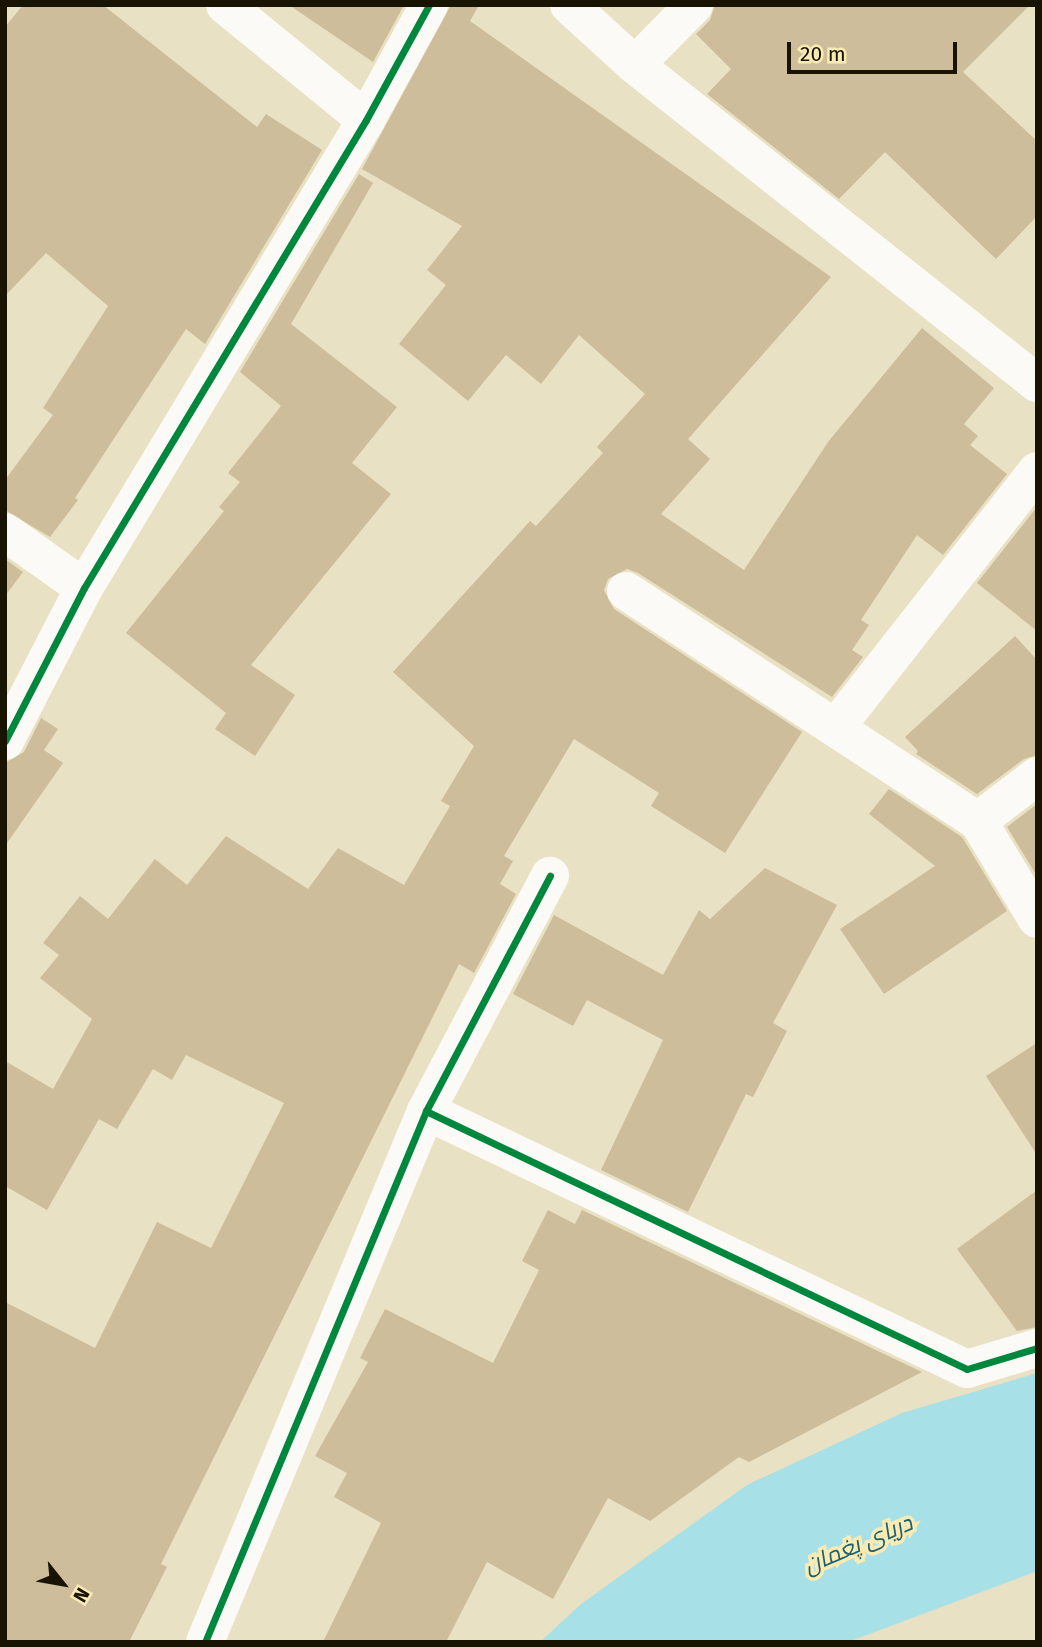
<!DOCTYPE html>
<meta charset="utf-8">
<style>
body{margin:0}
#map{position:relative;width:1042px;height:1647px;overflow:hidden;background:#e9e1c3;font-family:"Fira Sans",Cairo,sans-serif}
div>[style]{position:absolute}
.water>*{inset:0;background:#a7e0e7}
.building>*{inset:0;background:#cebd9a}
.minor>*{height:38px;margin:-19px;padding:0 19px;transform-origin:19px;border-radius:19px;background:#fcfaf6}
.cycleway>*{height:7px;margin:-3.5px;padding:0 3.5px;transform-origin:3.5px;border-radius:3.5px;background:#00873e}
span{translate:-50% -50%;white-space:nowrap;text-align:center;line-height:1.15;-webkit-text-stroke:7px #f9ebb3;paint-order:stroke}
.water-label{font-size:23px;color:#1b606f;font-style:italic}
.frame{position:absolute;inset:0;border:7px solid #191401;pointer-events:none}
.north{position:absolute;left:28px;top:1549px;width:70px;height:70px;-webkit-text-stroke:5px #f9ebb3;paint-order:stroke;rotate:121deg;font-size:19px;font-weight:700;line-height:28px;text-align:center;color:#191401}
.north::after{content:'';display:block;margin:auto;width:24px;height:32px;background:#191401;clip-path:polygon(50% 0,100% 100%,50% 72%,0 100%)}
.scale{position:absolute;left:787px;top:42px;width:170px;height:32px;box-sizing:border-box;border:4px solid #191401;border-top:0;padding-left:9px;font-size:21px;line-height:24px;white-space:nowrap;color:#191401;-webkit-text-stroke:5px #f9ebb3;paint-order:stroke}
</style>
<div id="map">
<div class="water">
<i style="clip-path:polygon(1037px 1373px,1037px 1571px,848px 1642px,540px 1642px,581px 1604px,747px 1485px,902px 1413px)"></i>
</div>
<div class="building">
<i style="clip-path:polygon(23px 5px,103px 5px,257px 127px,266px 114px,322px 150px,205px 344px,186px 329px,75px 498px,78px 500px,50px 537px,5px 510px,5px 480px,53px 415px,43px 408px,108px 306px,46px 253px,5px 296px,5px 27px)"></i>
<i style="clip-path:polygon(289px 5px,404px 5px,373px 62px)"></i>
<i style="clip-path:polygon(451px 5px,479px 5px,470px 21px,831px 277px,688px 439px,710px 459px,661px 514px,744px 570px,828px 442px,922px 328px,994px 388px,964px 424px,978px 436px,970px 445px,1007px 474px,943px 555px,917px 535px,861px 620px,869px 625px,852px 650px,863px 657px,832px 697px,638px 573px,627px 569px,608px 579px,604px 590px,614px 609px,802px 732px,725px 853px,651px 806px,659px 793px,574px 739px,504px 856px,513px 861px,500px 884px,516px 894px,474px 973px,459px 964px,161px 1564px,167px 1567px,129px 1642px,5px 1642px,5px 1302px,95px 1348px,157px 1222px,211px 1248px,284px 1103px,186px 1055px,172px 1080px,153px 1069px,117px 1129px,99px 1119px,47px 1210px,5px 1186px,5px 1061px,53px 1089px,92px 1019px,40px 978px,59px 955px,43px 943px,80px 896px,108px 919px,155px 859px,187px 885px,226px 836px,308px 889px,338px 848px,404px 885px,450px 806px,441px 801px,474px 746px,393px 672px,530px 521px,536px 526px,603px 453px,597px 447px,645px 394px,579px 335px,541px 384px,506px 355px,468px 401px,399px 344px,446px 285px,427px 270px,462px 226px,362px 169px)"></i>
<i style="clip-path:polygon(715px 5px,1030px 5px,963px 72px,1037px 141px,1037px 216px,996px 259px,885px 152px,839px 199px,707px 94px,731px 69px,696px 34px,710px 20px)"></i>
<i style="clip-path:polygon(359px 174px,373px 183px,291px 324px,397px 407px,352px 463px,391px 494px,251px 665px,295px 695px,255px 756px,215px 729px,226px 713px,126px 633px,224px 511px,219px 507px,240px 482px,228px 473px,281px 406px,240px 372px)"></i>
<i style="clip-path:polygon(1037px 507px,1037px 631px,977px 583px)"></i>
<i style="clip-path:polygon(5px 559px,23px 572px,5px 596px)"></i>
<i style="clip-path:polygon(1015px 636px,1037px 660px,1037px 755px,1024px 759px,977px 794px,916px 754px,918px 751px,905px 737px)"></i>
<i style="clip-path:polygon(41px 718px,58px 729px,44px 750px,63px 763px,5px 846px,5px 763px,24px 752px)"></i>
<i style="clip-path:polygon(889px 789px,962px 837px,1007px 911px,884px 994px,840px 929px,935px 866px,869px 814px)"></i>
<i style="clip-path:polygon(1037px 804px,1037px 876px,1007px 827px)"></i>
<i style="clip-path:polygon(765px 868px,837px 905px,773px 1023px,787px 1031px,753px 1097px,746px 1094px,688px 1212px,601px 1170px,663px 1040px,587px 1000px,573px 1026px,513px 994px,554px 915px,663px 975px,699px 910px,710px 919px)"></i>
<i style="clip-path:polygon(1037px 1043px,1037px 1155px,986px 1076px)"></i>
<i style="clip-path:polygon(1037px 1190px,1037px 1327px,1017px 1331px,957px 1249px)"></i>
<i style="clip-path:polygon(548px 1210px,575px 1224px,582px 1210px,922px 1372px,749px 1462px,739px 1457px,650px 1521px,608px 1498px,553px 1599px,487px 1562px,446px 1642px,323px 1642px,381px 1523px,334px 1497px,347px 1473px,315px 1456px,368px 1362px,360px 1358px,385px 1309px,493px 1363px,539px 1270px,522px 1261px)"></i>
</div>
<div class="minor">
<i style="left:225px;top:5px;width:182px;rotate:39.2deg"></i>
<i style="left:569px;top:5px;width:89px;rotate:42.3deg"></i>
<i style="left:635px;top:65px;width:513px;rotate:38.35deg"></i>
<i style="left:635px;top:65px;width:84px;rotate:-45.5deg"></i>
<i style="left:5px;top:532px;width:97px;rotate:35.3deg"></i>
<i style="left:626px;top:591px;width:420px;rotate:33.2deg"></i>
<i style="left:978px;top:821px;width:114px;rotate:59deg"></i>
<i style="left:837px;top:726px;width:324px;rotate:-51.9deg"></i>
<i style="left:5px;top:741px;width:172px;rotate:-62.7deg"></i>
<i style="left:84px;top:588px;width:546px;rotate:-58.93deg"></i>
<i style="left:366px;top:120px;width:131px;rotate:-61.3deg"></i>
<i style="left:978px;top:821px;width:74px;rotate:-37.3deg"></i>
<i style="left:426px;top:1111px;width:599px;rotate:25.5deg"></i>
<i style="left:967px;top:1369px;width:73px;rotate:-16.7deg"></i>
<i style="left:205px;top:1642px;width:575px;rotate:-67.4deg"></i>
<i style="left:426px;top:1111px;width:266px;rotate:-62.2deg"></i>
</div>
<div class="cycleway">
<i style="left:5px;top:741px;width:172px;rotate:-62.7deg"></i>
<i style="left:84px;top:588px;width:546px;rotate:-58.93deg"></i>
<i style="left:366px;top:120px;width:131px;rotate:-61.3deg"></i>
<i style="left:426px;top:1111px;width:599px;rotate:25.5deg"></i>
<i style="left:967px;top:1369px;width:73px;rotate:-16.7deg"></i>
<i style="left:205px;top:1642px;width:575px;rotate:-67.4deg"></i>
<i style="left:426px;top:1111px;width:266px;rotate:-62.2deg"></i>
</div>
<div class="water-label">
<span style="left:858px;top:1544px;rotate:-23deg">دریای پغمان</span>
</div>
<div class="frame"></div>
<div class="north">N</div>
<div class="scale">20 m</div>
</div>
